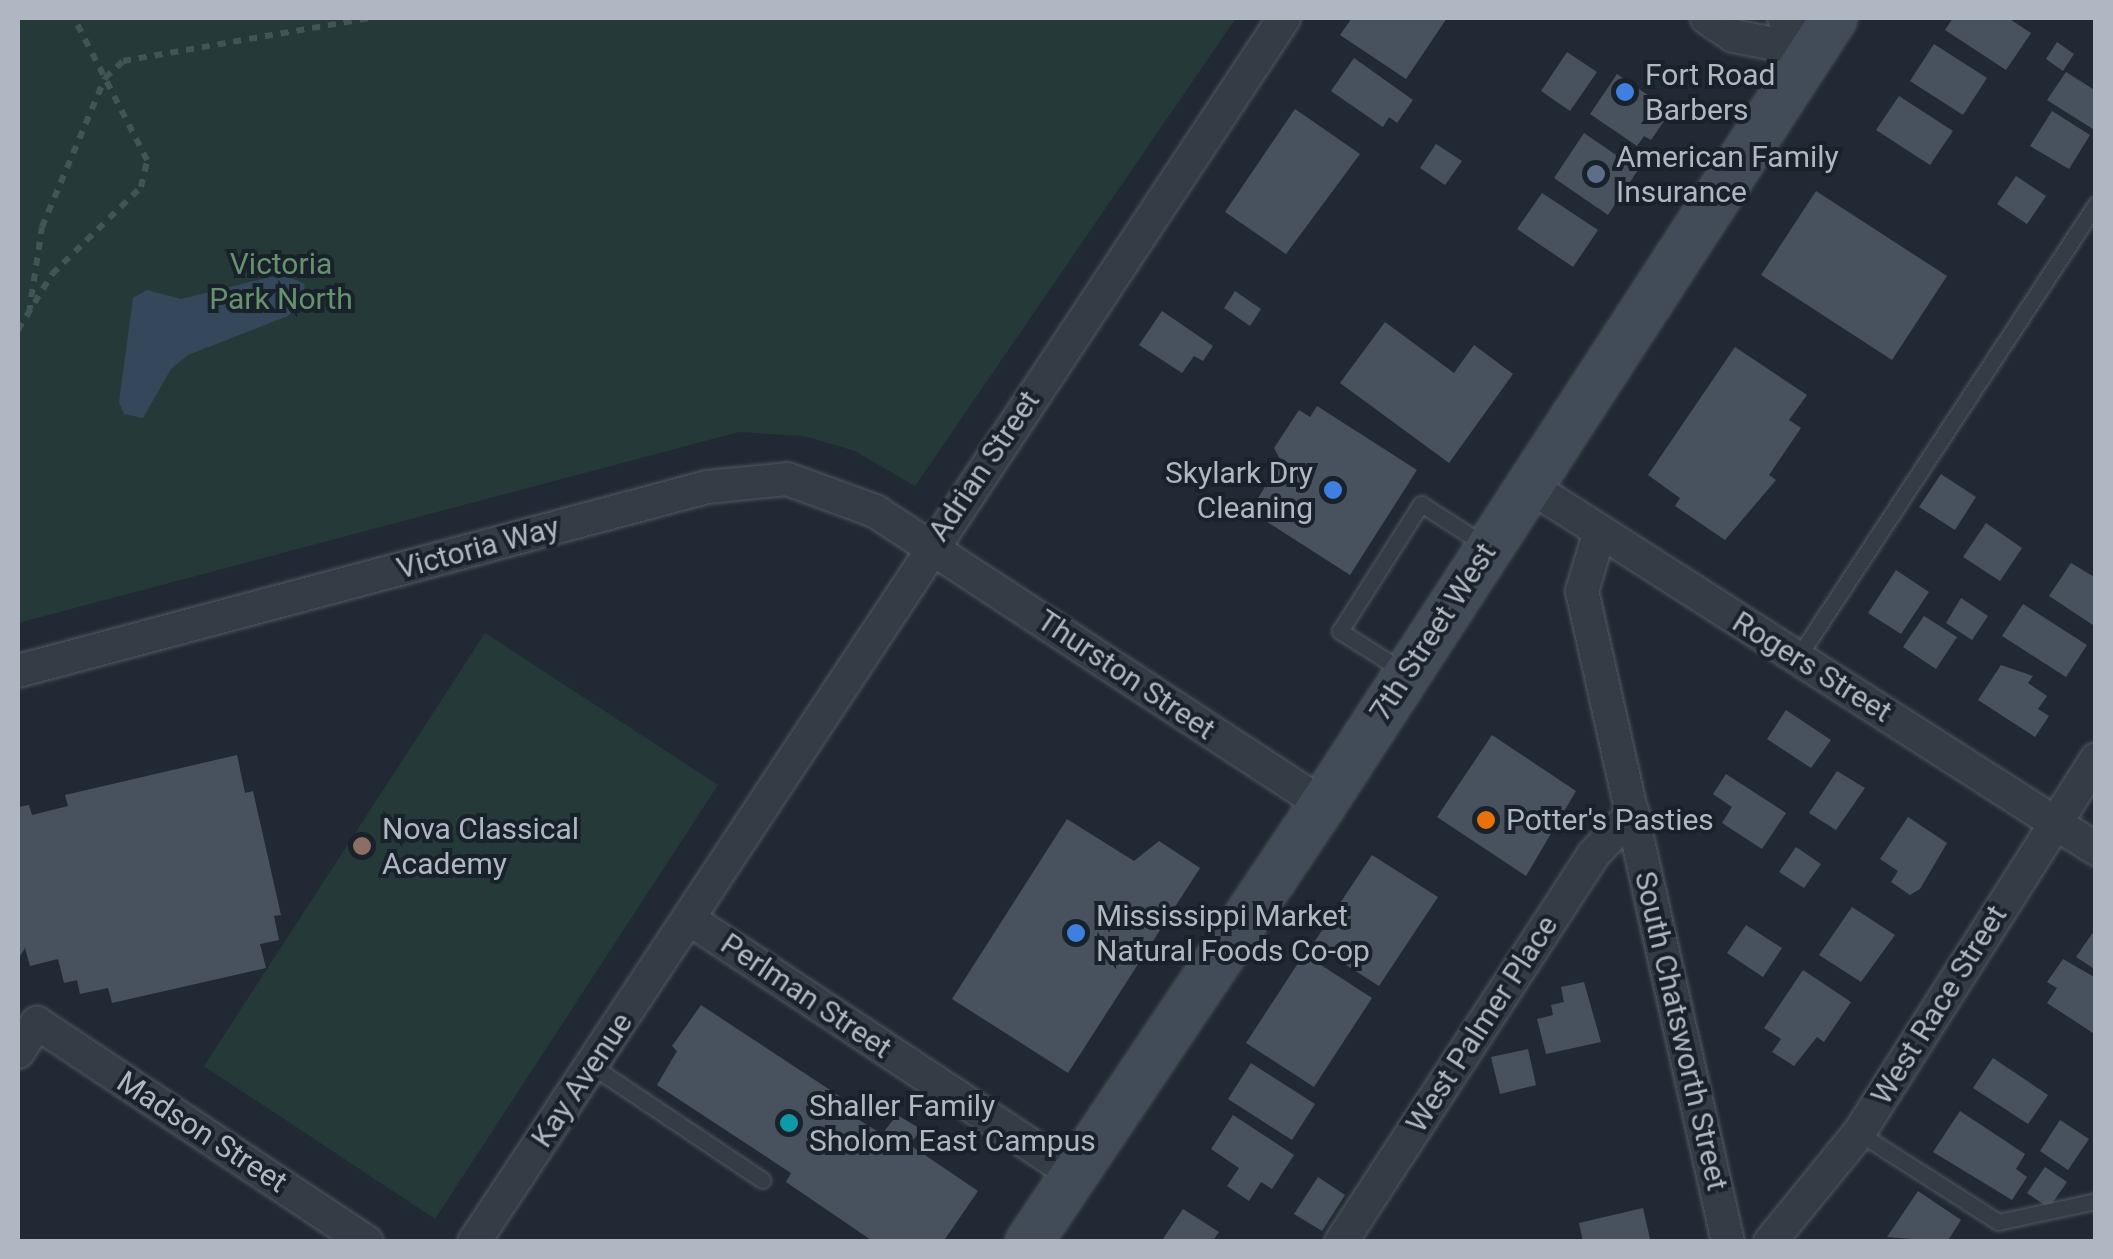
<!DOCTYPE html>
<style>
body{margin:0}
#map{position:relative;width:2113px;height:1259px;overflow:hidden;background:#212a34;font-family:Roboto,sans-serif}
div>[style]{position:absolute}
.green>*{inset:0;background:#253938}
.water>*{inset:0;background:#35475b}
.building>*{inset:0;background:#47525e}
.path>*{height:6px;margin-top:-3px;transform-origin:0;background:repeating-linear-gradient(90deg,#425455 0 8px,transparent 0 16px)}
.roads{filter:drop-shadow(0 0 2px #515a63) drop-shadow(0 0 2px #515a63)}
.service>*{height:15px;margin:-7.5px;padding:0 7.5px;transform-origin:7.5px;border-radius:7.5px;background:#343c45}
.minor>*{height:32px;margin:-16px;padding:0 16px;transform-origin:16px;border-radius:16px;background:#343c45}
.secondary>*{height:45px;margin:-22.5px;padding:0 22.5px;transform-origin:22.5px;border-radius:22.5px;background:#424c58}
.dots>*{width:28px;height:28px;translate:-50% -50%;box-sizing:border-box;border:5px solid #19212a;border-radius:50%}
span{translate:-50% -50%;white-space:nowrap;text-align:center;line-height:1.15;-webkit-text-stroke:8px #19212a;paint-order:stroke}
.poi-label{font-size:30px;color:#aeb7c2}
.left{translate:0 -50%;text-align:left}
.right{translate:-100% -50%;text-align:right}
.park-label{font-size:30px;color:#67916e}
.street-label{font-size:30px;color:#aeb7c2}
.frame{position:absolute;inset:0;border:20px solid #aeb7c2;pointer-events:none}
</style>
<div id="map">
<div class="green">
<i style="clip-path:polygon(18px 18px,1236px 18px,915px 486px,855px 451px,804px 436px,739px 432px,18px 623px)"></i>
<i style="clip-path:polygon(485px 633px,718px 785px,435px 1219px,204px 1066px)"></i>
</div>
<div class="water">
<i style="clip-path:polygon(283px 274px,305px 284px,301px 304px,288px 316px,188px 355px,171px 369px,143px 418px,124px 414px,119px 402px,133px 298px,147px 290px,181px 299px)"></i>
</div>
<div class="building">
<i style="clip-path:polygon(1352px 18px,1447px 18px,1406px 79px,1340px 35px)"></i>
<i style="clip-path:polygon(1953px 18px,2008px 18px,2031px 33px,2006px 70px,1945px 30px)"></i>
<i style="clip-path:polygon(2057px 42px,2074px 54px,2063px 71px,2046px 59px)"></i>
<i style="clip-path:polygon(1934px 44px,1987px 78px,1963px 115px,1910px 81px)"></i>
<i style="clip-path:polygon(1567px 52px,1597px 72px,1570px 111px,1541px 91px)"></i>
<i style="clip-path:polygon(1354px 58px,1413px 100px,1397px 123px,1389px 117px,1383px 127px,1331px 91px)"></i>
<i style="clip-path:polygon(2066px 72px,2096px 91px,2096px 131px,2047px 100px)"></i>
<i style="clip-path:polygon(1617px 74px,1671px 111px,1651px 140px,1644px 136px,1637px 146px,1590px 114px)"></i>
<i style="clip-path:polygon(1899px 96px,1953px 131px,1930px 165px,1876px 130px)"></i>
<i style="clip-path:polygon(1295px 109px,1360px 154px,1286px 254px,1225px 212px)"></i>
<i style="clip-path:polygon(2052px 111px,2090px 135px,2069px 169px,2030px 146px)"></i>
<i style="clip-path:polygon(1584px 133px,1638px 170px,1608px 215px,1554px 178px)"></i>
<i style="clip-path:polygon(1436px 144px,1462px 161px,1445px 185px,1420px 168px)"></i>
<i style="clip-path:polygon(2016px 176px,2046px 196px,2027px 224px,1997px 204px)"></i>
<i style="clip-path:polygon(1816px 191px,1947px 276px,1892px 360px,1761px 275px)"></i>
<i style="clip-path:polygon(1542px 193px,1598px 230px,1573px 267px,1517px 229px)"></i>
<i style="clip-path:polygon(1235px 291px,1261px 309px,1250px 326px,1224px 308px)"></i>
<i style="clip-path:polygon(1162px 311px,1213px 346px,1203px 361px,1194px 356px,1182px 373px,1139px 345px)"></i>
<i style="clip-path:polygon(1385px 322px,1454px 373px,1474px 345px,1513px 374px,1449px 463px,1340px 383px)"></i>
<i style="clip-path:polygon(1735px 347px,1807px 395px,1789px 420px,1801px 428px,1769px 475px,1776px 480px,1725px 540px,1675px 506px,1680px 498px,1648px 475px)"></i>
<i style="clip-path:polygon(1317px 406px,1417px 470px,1350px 575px,1250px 511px,1281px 461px,1274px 448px,1299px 410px,1310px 417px)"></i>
<i style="clip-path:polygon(1941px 474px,1976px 497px,1955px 530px,1919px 507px)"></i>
<i style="clip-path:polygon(1986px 523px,2022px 548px,2000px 581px,1963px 557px)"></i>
<i style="clip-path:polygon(2071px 563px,2096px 578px,2096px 627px,2049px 596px)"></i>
<i style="clip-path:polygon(1896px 570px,1929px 592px,1901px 634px,1868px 613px)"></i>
<i style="clip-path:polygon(1961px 598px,1988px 616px,1972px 640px,1946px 623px)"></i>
<i style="clip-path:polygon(2023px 604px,2087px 645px,2066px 677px,2002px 636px)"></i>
<i style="clip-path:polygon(1924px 616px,1957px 637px,1936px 669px,1903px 647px)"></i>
<i style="clip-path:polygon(2001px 665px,2033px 676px,2028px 683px,2047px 696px,2038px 709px,2049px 716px,2035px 737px,1978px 700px)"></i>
<i style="clip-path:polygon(1786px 710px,1831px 740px,1811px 768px,1767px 739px)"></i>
<i style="clip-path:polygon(1492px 735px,1576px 791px,1526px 876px,1437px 817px)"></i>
<i style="clip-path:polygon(237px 755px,245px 793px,253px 791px,281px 915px,274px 916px,279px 940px,260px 944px,266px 968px,112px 1003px,108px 988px,80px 994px,77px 980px,64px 983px,58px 959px,30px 966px,25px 948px,18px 959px,18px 807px,29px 805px,32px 815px,68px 806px,65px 795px)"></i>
<i style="clip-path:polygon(1837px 771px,1865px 788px,1836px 830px,1809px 813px)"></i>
<i style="clip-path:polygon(1726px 774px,1786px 813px,1762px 849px,1722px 823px,1732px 807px,1713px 794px)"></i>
<i style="clip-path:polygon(1908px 817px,1947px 843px,1920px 889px,1910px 895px,1891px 882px,1898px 871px,1880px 859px)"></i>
<i style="clip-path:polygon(1067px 819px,1134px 861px,1159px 841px,1200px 868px,1068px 1073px,952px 999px)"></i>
<i style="clip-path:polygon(1796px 847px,1821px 864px,1804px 888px,1779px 872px)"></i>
<i style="clip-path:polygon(1372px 855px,1438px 897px,1379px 986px,1313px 944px)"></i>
<i style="clip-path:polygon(1852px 907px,1895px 935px,1861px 982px,1819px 955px)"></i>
<i style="clip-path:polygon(1746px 925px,1782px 948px,1763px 977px,1727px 953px)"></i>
<i style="clip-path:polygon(2096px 928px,2096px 970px,2076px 957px)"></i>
<i style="clip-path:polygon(1304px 954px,1372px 998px,1314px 1087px,1246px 1043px)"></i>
<i style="clip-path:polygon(2063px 959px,2096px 978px,2096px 1035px,2047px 1003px,2057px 988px,2047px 982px)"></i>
<i style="clip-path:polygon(1803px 970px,1851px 1002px,1824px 1042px,1817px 1037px,1794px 1066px,1772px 1052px,1781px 1039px,1764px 1028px)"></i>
<i style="clip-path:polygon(1584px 982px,1601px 1042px,1546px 1054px,1537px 1019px,1553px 1015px,1551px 1005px,1564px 1002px,1561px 987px)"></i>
<i style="clip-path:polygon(701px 1005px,859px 1109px,854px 1117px,882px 1134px,897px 1115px,921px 1129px,910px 1145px,978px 1191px,943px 1242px,874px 1242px,786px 1182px,791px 1173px,657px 1085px,677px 1051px,672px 1046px)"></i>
<i style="clip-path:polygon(1528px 1049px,1536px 1085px,1500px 1094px,1491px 1057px)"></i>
<i style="clip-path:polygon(1993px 1058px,2048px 1095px,2028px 1124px,1973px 1088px)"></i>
<i style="clip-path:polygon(1251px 1063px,1315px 1104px,1292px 1140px,1228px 1099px)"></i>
<i style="clip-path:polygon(1960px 1111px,2025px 1154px,2016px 1169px,2027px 1177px,2012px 1200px,1933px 1152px)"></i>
<i style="clip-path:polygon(1233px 1115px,1294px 1155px,1272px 1189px,1261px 1182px,1249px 1201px,1227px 1186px,1239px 1168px,1211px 1149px)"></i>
<i style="clip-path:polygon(2060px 1120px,2089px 1139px,2068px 1170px,2040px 1151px)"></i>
<i style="clip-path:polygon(2045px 1167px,2067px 1182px,2049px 1208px,2027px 1193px)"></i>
<i style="clip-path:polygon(1318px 1177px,1345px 1195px,1322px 1231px,1294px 1214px)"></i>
<i style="clip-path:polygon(1918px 1191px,1961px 1220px,1947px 1242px,1887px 1237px)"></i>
<i style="clip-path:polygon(1643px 1208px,1650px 1239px,1645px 1242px,1583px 1242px,1579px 1223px)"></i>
<i style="clip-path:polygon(1183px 1209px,1219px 1232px,1212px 1242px,1161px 1242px)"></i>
</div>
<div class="path">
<i style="left:29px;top:313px;width:87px;rotate:-81.4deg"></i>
<i style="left:42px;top:227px;width:162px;rotate:-67.1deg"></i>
<i style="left:105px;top:78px;width:25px;rotate:-43deg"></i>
<i style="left:123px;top:61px;width:251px;rotate:-9.9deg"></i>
<i style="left:18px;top:330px;width:66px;rotate:-58.7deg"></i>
<i style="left:52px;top:274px;width:124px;rotate:-44.3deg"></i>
<i style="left:141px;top:187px;width:28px;rotate:-77deg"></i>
<i style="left:147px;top:160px;width:160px;rotate:-117.2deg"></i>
</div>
<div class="roads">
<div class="service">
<i style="left:1798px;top:657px;width:542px;rotate:-56.66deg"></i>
<i style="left:1403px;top:671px;width:75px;rotate:-147.6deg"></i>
<i style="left:1340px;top:631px;width:151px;rotate:-57.5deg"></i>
<i style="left:1421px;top:504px;width:76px;rotate:32.6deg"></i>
<i style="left:592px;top:1066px;width:205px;rotate:33.8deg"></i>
<i style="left:1859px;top:1133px;width:165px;rotate:32.6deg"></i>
<i style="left:1998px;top:1222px;width:100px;rotate:-12.1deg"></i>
</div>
<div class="minor">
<i style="left:1707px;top:18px;width:32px;rotate:34deg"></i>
<i style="left:1734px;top:36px;width:77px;rotate:11.2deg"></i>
<i style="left:1784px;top:18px;width:42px;rotate:51.8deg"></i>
<i style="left:1528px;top:485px;width:675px;rotate:32.65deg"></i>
<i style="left:1600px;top:531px;width:63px;rotate:106.7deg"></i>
<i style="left:1582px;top:591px;width:667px;rotate:77.36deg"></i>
<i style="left:18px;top:671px;width:713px;rotate:-14.95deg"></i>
<i style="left:707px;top:487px;width:80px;rotate:-5.7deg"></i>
<i style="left:787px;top:479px;width:94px;rotate:20deg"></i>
<i style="left:875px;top:511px;width:534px;rotate:33.24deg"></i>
<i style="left:689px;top:919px;width:460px;rotate:33.5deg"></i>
<i style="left:18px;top:1052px;width:35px;rotate:-57deg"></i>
<i style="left:37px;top:1023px;width:396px;rotate:33.6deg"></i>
<i style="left:474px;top:1242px;width:1468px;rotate:-56.5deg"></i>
<i style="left:1341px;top:1242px;width:462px;rotate:-56.9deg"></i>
<i style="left:1593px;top:855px;width:58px;rotate:-46.4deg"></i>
<i style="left:1770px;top:1242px;width:141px;rotate:-50.8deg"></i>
<i style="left:1859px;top:1133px;width:443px;rotate:-57.6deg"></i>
</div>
<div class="secondary">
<i style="left:1028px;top:1242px;width:528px;rotate:-56.13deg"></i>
<i style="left:1322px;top:804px;width:938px;rotate:-56.97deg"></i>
</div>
</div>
<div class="dots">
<i style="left:1625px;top:92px;background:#3f7fe0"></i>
<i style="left:1596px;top:174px;background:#5c6f8a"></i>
<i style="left:1333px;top:490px;background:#3f7fe0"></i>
<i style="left:1486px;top:820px;background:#e8710a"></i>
<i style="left:362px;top:846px;background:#8d6e63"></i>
<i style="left:1076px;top:933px;background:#3f7fe0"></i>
<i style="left:789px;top:1123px;background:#0f9aa8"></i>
</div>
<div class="poi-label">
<span class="left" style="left:1645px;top:92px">Fort Road<br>Barbers</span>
<span class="left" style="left:1616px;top:174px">American Family<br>Insurance</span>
<span class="right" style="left:1313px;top:490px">Skylark Dry<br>Cleaning</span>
<span class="left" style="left:1506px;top:820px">Potter's Pasties</span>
<span class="left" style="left:382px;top:846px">Nova Classical<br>Academy</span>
<span class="left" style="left:1096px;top:933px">Mississippi Market<br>Natural Foods Co-op</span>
<span class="left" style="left:809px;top:1123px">Shaller Family<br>Sholom East Campus</span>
</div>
<div class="park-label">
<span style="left:281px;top:281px">Victoria<br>Park North</span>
</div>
<div class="street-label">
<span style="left:984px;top:466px;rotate:-56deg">Adrian Street</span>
<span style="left:478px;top:548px;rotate:-15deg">Victoria Way</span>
<span style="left:1433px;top:632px;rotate:-57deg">7th Street West</span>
<span style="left:1812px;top:667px;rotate:32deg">Rogers Street</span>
<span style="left:1126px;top:675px;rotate:34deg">Thurston Street</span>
<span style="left:806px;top:996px;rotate:34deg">Perlman Street</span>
<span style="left:1939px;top:1005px;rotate:-58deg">West Race Street</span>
<span style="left:1482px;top:1024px;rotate:-57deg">West Palmer Place</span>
<span style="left:1681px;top:1031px;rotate:77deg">South Chatsworth Street</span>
<span style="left:582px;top:1080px;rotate:-56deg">Kay Avenue</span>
<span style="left:202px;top:1132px;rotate:33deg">Madson Street</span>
</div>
<div class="frame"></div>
</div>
